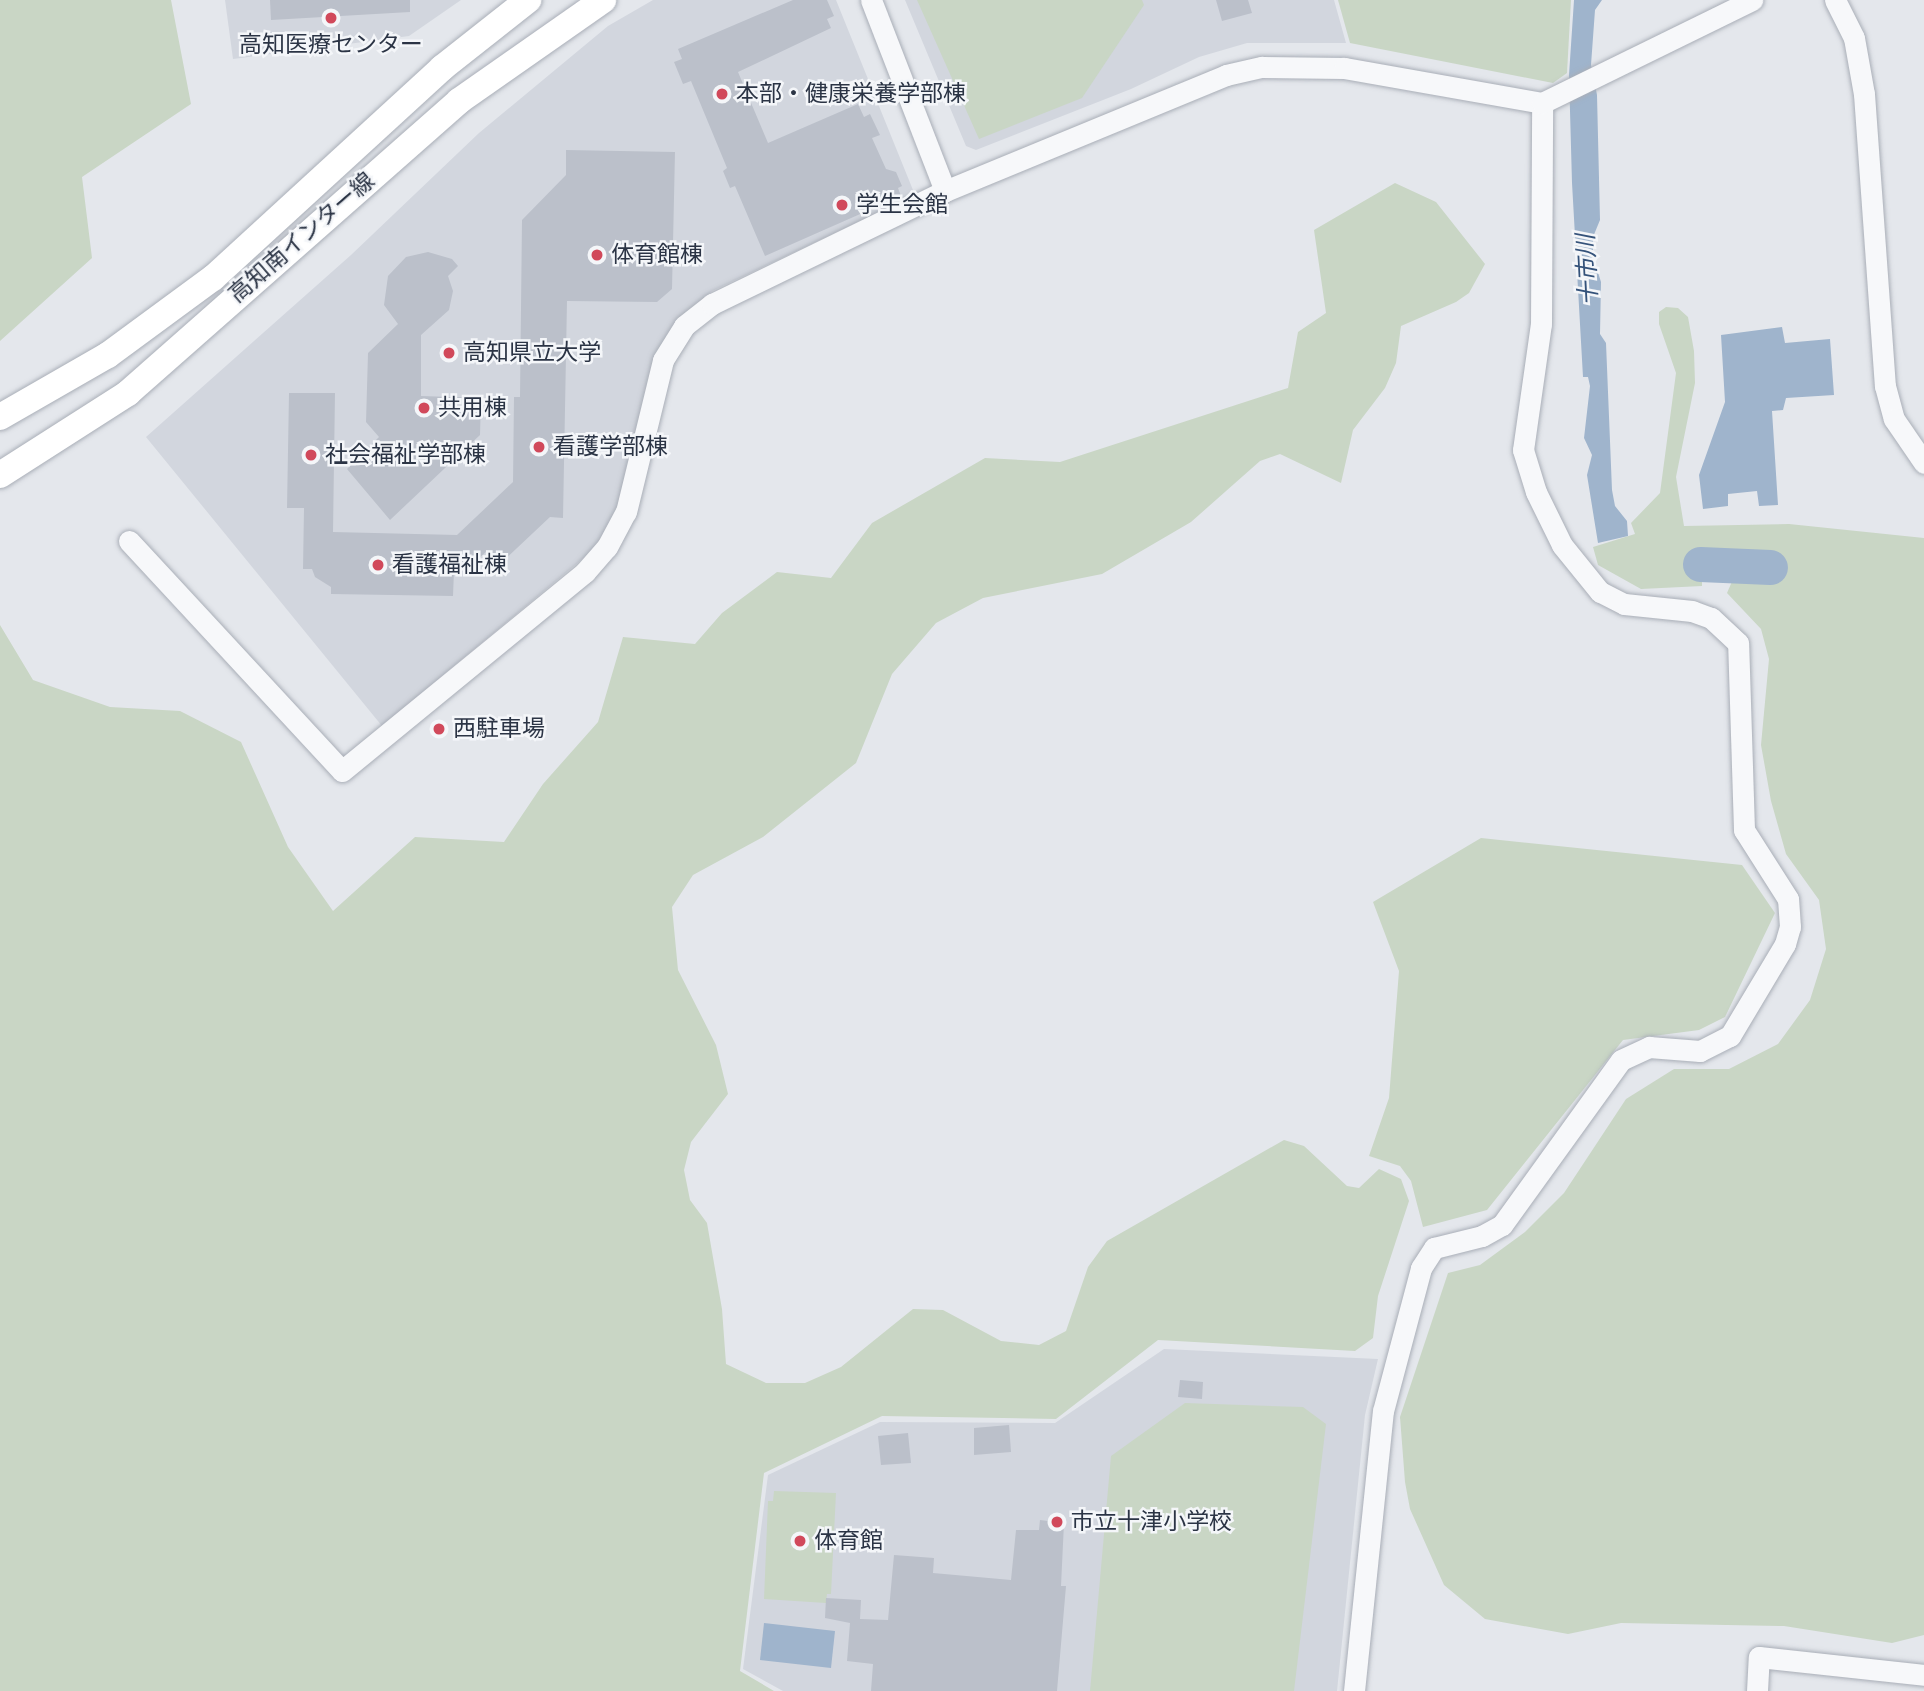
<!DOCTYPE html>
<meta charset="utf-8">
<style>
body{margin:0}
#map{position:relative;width:1924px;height:1691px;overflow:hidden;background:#e4e7ec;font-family:"Sofia Sans Condensed","Noto Sans JP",sans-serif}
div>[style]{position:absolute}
.built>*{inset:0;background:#d2d6de}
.green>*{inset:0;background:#c9d6c5}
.water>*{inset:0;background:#9fb4cc}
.river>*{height:35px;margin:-17.5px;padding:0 17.5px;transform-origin:17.5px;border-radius:17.5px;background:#9fb4cc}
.building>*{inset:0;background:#bbc0ca}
.roads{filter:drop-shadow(0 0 2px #a9aeb7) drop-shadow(0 0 2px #a9aeb7)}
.minor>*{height:21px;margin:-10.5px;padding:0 10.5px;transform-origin:10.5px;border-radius:10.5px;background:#f7f8fa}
.major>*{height:26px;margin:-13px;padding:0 13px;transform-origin:13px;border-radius:13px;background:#fff}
.dots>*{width:19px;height:19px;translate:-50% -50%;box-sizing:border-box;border:4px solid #f4f6f9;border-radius:50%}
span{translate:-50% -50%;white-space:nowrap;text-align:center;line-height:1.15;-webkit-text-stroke:5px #f4f6f9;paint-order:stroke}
.poi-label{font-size:23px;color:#2b3445}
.left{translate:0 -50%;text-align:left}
.street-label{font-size:23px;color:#2b3445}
.water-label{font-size:24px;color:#34527a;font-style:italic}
</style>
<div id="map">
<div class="built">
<i style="clip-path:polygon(225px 0,461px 0,409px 36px,233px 59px)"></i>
<i style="clip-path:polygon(653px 0,836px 0,915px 195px,712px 291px,682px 318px,615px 513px,593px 550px,382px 726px,146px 437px,351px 255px,479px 133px,608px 26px)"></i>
<i style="clip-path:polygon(905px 0,1334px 0,1346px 43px,1247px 43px,1199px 57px,1131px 89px,976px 150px,966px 146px)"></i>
<i style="clip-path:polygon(1164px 1349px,1378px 1359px,1365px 1415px,1337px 1691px,783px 1691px,743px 1669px,768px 1475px,880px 1422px,1055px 1423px)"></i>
</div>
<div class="green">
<i style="clip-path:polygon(0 0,171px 0,191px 104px,82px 177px,92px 258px,0 341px)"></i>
<i style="clip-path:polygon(917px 0,1142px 0,1144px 5px,1082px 98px,979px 139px)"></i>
<i style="clip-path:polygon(1338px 0,1571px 0,1567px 73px,1553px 83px,1350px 43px)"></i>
<i style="clip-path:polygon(1395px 183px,1436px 202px,1485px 264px,1469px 293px,1456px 302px,1401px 326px,1396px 363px,1385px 388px,1353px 430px,1341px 483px,1280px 454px,1260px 461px,1191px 522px,1102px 574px,983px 598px,936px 623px,892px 674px,856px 763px,763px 837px,693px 875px,672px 907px,678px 970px,716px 1045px,728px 1094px,691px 1142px,684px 1170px,690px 1200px,707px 1223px,722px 1309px,726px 1364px,766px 1383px,805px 1383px,841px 1367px,913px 1309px,943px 1310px,1001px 1341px,1039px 1345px,1066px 1331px,1088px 1267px,1107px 1241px,1284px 1140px,1304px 1146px,1347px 1186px,1359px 1188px,1379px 1169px,1401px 1179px,1409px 1201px,1378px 1296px,1373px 1338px,1355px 1351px,1158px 1340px,1056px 1419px,882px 1416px,764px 1473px,740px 1671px,774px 1691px,0 1691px,0 625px,33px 680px,110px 707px,180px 711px,241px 742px,288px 847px,333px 911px,415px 837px,504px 842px,543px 784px,598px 722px,623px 637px,695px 644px,722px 613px,777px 572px,831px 578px,872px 523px,985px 458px,1060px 462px,1288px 388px,1298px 332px,1326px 313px,1314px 230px)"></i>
<i style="clip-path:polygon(1666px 307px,1678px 308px,1688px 317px,1694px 351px,1695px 383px,1676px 477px,1684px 526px,1789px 524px,1924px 538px,1924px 1635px,1892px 1643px,1784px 1626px,1621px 1623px,1568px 1634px,1485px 1619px,1444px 1585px,1410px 1509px,1405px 1482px,1400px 1417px,1448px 1273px,1480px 1265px,1525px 1232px,1564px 1193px,1626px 1099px,1674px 1069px,1729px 1069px,1778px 1044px,1810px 1000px,1826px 949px,1819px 900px,1786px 854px,1771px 801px,1761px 745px,1769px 659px,1761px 629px,1727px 593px,1737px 570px,1762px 571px,1768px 563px,1702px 559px,1702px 586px,1641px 589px,1598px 565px,1593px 547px,1635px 534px,1631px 523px,1660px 493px,1676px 373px,1659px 324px,1659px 312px)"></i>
<i style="clip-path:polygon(1481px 838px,1742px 865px,1775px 913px,1725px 1017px,1699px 1030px,1623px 1040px,1487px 1210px,1423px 1227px,1411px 1181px,1400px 1166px,1369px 1156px,1389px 1098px,1399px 971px,1373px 902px)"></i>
<i style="clip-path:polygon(1185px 1403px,1303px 1407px,1326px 1424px,1294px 1691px,1090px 1691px,1111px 1456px)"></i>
<i style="clip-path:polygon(774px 1491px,836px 1493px,831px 1594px,827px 1594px,826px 1603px,764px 1599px,768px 1501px,773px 1501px)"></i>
</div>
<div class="water">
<i style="clip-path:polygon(1574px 0,1602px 0,1595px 10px,1591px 65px,1597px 95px,1600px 220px,1593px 237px,1593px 257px,1601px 282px,1600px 334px,1606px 343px,1612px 490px,1615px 506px,1627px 521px,1628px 536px,1598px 543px,1587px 475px,1592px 455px,1584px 438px,1590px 386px,1588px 377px,1583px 377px,1572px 183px,1569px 75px)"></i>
<i style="clip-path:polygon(1782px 327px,1785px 343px,1830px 339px,1834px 395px,1786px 398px,1783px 410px,1772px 411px,1778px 505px,1759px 506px,1757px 491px,1728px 494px,1728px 506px,1703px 509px,1699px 475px,1725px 402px,1721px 335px)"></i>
<i style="clip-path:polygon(764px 1623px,835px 1631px,831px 1668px,760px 1660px)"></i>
</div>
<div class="river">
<i style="left:1700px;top:564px;width:70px;rotate:2.5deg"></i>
</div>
<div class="building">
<i style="clip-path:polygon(270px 0,410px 0,410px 12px,271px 20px)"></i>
<i style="clip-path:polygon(793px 0,827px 0,834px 16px,827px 19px,831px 28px,738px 72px,768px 143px,858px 104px,864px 117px,870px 114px,880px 135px,872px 138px,886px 169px,896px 172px,902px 186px,898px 188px,901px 196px,765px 256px,735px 186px,730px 188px,723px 171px,727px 168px,691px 81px,683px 84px,674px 62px,682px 59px,678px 49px)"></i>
<i style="clip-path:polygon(1216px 0,1248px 0,1252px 13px,1222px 21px)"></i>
<i style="clip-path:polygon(566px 150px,675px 152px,672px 289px,657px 302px,567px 301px,563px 518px,550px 517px,500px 564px,487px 551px,466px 570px,454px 571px,453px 596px,331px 594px,331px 587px,315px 577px,312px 569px,303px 569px,304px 508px,287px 508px,289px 393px,335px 393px,333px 532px,457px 535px,513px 482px,514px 397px,520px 397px,522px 220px,566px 175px)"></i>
<i style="clip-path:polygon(428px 252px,452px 259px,458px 266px,448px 276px,453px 291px,449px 310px,421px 335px,421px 396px,481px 398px,480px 435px,390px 520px,347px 469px,379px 437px,366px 422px,368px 353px,398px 324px,384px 305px,388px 276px,406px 257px)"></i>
<i style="clip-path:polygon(1180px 1380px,1203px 1382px,1202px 1399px,1178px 1397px)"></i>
<i style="clip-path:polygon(1009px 1425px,1011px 1452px,974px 1455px,974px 1428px)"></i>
<i style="clip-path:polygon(908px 1433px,911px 1463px,881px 1465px,878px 1436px)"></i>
<i style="clip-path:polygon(1040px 1520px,1064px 1523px,1061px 1586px,1066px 1586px,1057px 1691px,871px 1691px,873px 1664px,847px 1661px,850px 1623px,825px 1618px,826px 1598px,861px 1600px,860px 1619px,888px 1620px,894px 1555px,934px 1558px,933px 1573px,1011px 1580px,1016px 1530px,1039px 1530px)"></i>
</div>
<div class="roads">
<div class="minor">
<i style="left:871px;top:0;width:205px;rotate:68.8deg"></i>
<i style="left:1835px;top:0;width:42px;rotate:63.4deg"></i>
<i style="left:1854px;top:38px;width:57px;rotate:79.9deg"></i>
<i style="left:1864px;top:94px;width:293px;rotate:85.9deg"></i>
<i style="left:1885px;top:386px;width:34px;rotate:75deg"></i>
<i style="left:1894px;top:419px;width:53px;rotate:55.7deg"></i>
<i style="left:129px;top:541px;width:313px;rotate:47.2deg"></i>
<i style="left:342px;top:771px;width:314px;rotate:-39.3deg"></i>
<i style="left:585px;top:572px;width:33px;rotate:-49deg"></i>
<i style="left:607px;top:547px;width:40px;rotate:-62deg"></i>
<i style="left:626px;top:512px;width:156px;rotate:-76.3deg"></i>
<i style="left:663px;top:360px;width:40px;rotate:-58deg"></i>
<i style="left:684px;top:326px;width:36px;rotate:-38deg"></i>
<i style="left:712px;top:304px;width:259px;rotate:-25.9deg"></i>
<i style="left:945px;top:191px;width:304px;rotate:-22.4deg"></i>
<i style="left:1226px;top:75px;width:37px;rotate:-13deg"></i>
<i style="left:1262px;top:67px;width:82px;rotate:0.7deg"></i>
<i style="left:1344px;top:68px;width:201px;rotate:10deg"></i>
<i style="left:1354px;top:1691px;width:281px;rotate:-84.1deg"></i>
<i style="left:1383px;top:1411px;width:148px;rotate:-75.1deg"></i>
<i style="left:1421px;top:1268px;width:24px;rotate:-57deg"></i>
<i style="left:1434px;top:1248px;width:49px;rotate:-14deg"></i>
<i style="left:1482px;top:1236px;width:23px;rotate:-29deg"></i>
<i style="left:1502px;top:1225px;width:203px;rotate:-54.2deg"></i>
<i style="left:1621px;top:1060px;width:31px;rotate:-25deg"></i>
<i style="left:1649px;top:1047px;width:51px;rotate:4.5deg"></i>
<i style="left:1700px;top:1051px;width:34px;rotate:-27deg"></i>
<i style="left:1730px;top:1036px;width:107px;rotate:-59.1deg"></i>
<i style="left:1785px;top:944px;width:18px;rotate:-74deg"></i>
<i style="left:1790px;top:927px;width:28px;rotate:-94deg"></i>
<i style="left:1788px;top:899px;width:82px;rotate:-122.5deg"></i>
<i style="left:1744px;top:830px;width:187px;rotate:-91.8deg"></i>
<i style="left:1738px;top:643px;width:37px;rotate:-137deg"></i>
<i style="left:1711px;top:618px;width:20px;rotate:-160deg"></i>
<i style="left:1692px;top:611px;width:68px;rotate:-174.1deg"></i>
<i style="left:1624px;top:604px;width:27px;rotate:-153deg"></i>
<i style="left:1600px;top:592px;width:60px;rotate:-129deg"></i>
<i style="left:1562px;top:545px;width:59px;rotate:-116.1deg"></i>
<i style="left:1536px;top:492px;width:44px;rotate:-107.2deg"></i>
<i style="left:1523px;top:450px;width:127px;rotate:-81.9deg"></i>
<i style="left:1541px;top:324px;width:221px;rotate:-89.7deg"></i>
<i style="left:1542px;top:103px;width:234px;rotate:-26.1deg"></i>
<i style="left:1757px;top:1691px;width:34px;rotate:-87deg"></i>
<i style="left:1759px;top:1657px;width:166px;rotate:6.2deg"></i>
</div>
<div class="major">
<i style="left:0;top:417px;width:125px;rotate:-29.9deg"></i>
<i style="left:108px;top:355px;width:130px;rotate:-36.3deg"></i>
<i style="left:213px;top:278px;width:311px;rotate:-42.5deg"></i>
<i style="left:442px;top:68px;width:110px;rotate:-38.3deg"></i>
<i style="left:0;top:475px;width:152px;rotate:-32.6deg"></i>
<i style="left:128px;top:393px;width:441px;rotate:-41.4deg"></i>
<i style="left:459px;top:101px;width:176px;rotate:-35deg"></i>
</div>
</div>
<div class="dots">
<i style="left:331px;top:18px;background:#d1495b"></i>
<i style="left:722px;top:94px;background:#d1495b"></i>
<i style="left:842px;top:205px;background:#d1495b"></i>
<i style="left:597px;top:255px;background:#d1495b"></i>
<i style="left:449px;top:353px;background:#d1495b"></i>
<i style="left:424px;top:408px;background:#d1495b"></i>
<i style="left:539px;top:447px;background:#d1495b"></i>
<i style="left:311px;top:455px;background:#d1495b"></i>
<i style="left:378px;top:565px;background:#d1495b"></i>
<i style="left:439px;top:729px;background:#d1495b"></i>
<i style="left:1057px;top:1522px;background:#d1495b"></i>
<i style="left:800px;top:1541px;background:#d1495b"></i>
</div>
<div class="poi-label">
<span style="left:331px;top:45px">高知医療センター</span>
<span class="left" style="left:736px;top:94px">本部・健康栄養学部棟</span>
<span class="left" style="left:856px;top:205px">学生会館</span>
<span class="left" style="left:611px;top:255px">体育館棟</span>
<span class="left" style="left:463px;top:353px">高知県立大学</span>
<span class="left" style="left:438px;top:408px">共用棟</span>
<span class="left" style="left:553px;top:447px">看護学部棟</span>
<span class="left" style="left:325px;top:455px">社会福祉学部棟</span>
<span class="left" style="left:392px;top:565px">看護福祉棟</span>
<span class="left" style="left:453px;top:729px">西駐車場</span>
<span class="left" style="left:1071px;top:1522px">市立十津小学校</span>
<span class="left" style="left:814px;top:1541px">体育館</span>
</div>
<div class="street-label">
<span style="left:302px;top:238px;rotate:-41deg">高知南インター線</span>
</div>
<div class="water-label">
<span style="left:1588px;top:270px;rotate:-93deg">十市川</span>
</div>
</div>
